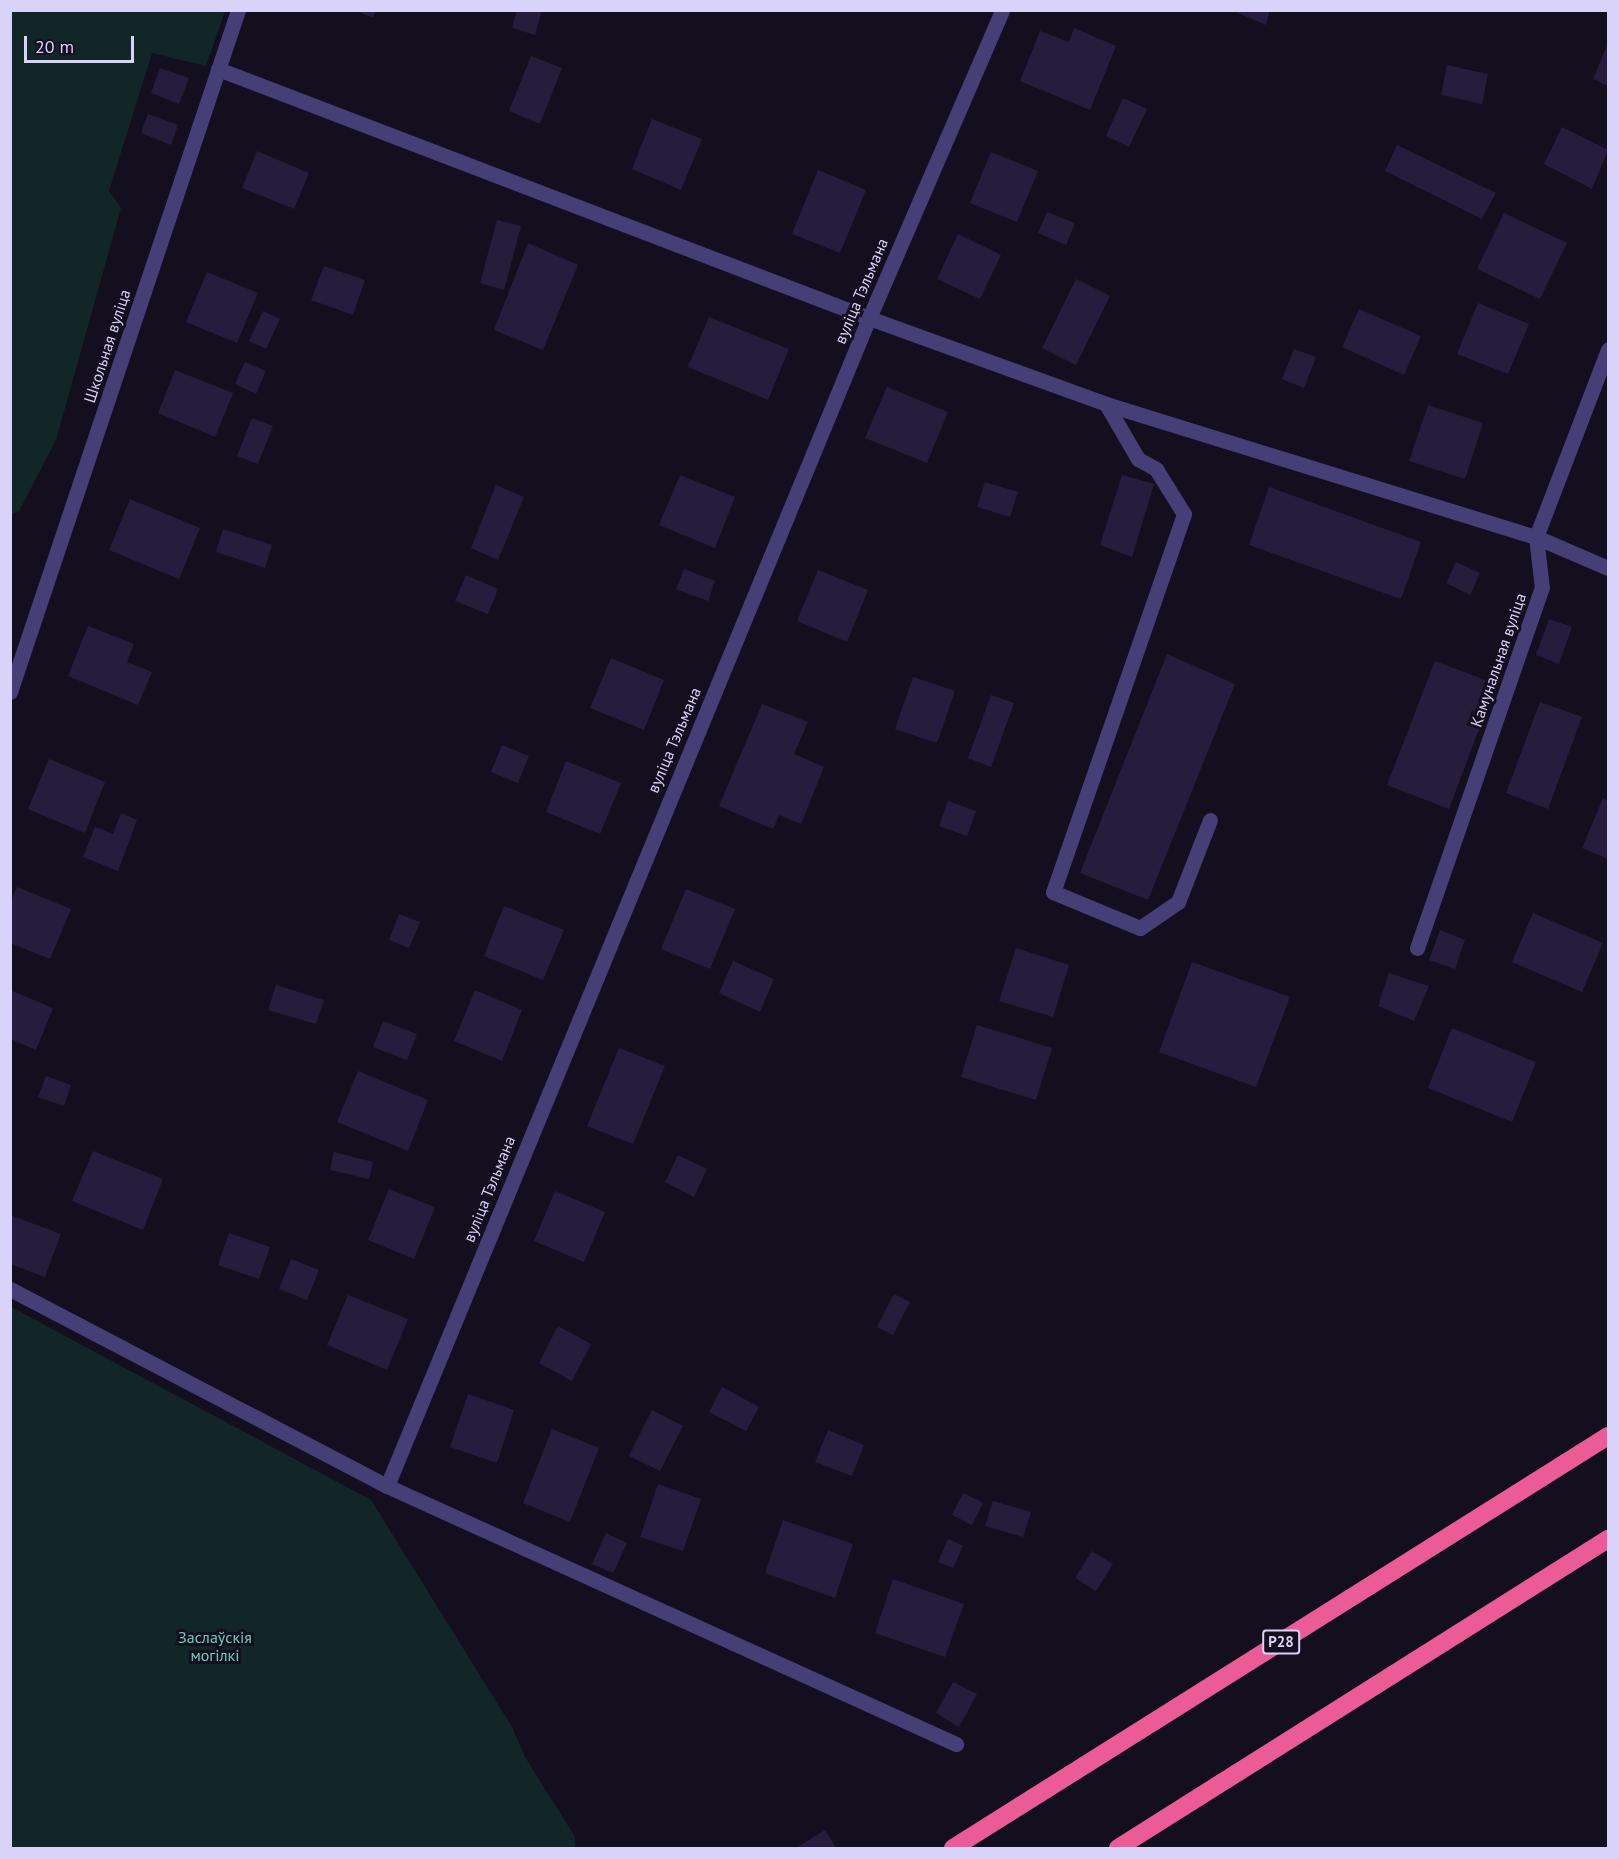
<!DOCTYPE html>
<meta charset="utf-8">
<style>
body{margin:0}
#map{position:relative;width:1619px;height:1859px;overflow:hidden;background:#130f1e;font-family:"PT Sans",sans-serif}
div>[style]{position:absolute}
.green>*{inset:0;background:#132627}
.building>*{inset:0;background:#261d3d}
.minor>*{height:15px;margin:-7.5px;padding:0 7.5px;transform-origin:7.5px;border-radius:7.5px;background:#463f77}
.highway>*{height:18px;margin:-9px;padding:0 9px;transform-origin:9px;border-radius:9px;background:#eb5b96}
span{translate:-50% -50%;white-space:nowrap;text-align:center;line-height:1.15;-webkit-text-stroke:6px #130f1e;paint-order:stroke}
.shield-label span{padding:2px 4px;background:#130f1e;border:2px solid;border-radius:4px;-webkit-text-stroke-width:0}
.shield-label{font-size:15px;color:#d9d2f9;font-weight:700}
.street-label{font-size:16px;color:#d9d2f9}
.park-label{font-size:16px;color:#67d0bd}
.frame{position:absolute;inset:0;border:12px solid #d9d2f9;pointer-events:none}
.scale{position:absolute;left:24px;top:36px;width:110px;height:27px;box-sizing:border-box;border:3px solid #d9d2f9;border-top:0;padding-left:8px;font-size:18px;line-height:21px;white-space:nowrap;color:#d9d2f9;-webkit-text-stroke:4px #130f1e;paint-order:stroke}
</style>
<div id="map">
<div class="green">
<i style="clip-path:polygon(10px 11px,225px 11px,206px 66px,152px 53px,109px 191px,121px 208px,56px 440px,19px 511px,11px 514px)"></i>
<i style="clip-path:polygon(11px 1307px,371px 1500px,512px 1727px,525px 1757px,575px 1837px,575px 1848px,11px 1848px)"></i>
</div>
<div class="building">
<i style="clip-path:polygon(355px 10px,376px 10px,373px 18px)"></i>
<i style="clip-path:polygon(517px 10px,542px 10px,535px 35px,512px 28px)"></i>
<i style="clip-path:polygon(1231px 10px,1270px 10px,1266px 25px)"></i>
<i style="clip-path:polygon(1074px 28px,1116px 46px,1090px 110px,1020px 81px,1040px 31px,1069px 42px)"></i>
<i style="clip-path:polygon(1608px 43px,1608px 86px,1593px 79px)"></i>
<i style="clip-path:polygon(531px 56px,562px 68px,540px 124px,509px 111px)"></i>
<i style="clip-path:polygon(1447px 65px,1488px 74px,1482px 104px,1441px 95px)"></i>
<i style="clip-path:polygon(160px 68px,189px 78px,179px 104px,151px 93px)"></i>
<i style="clip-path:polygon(1123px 98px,1147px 109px,1129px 147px,1106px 136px)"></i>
<i style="clip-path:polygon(148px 114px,178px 125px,171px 145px,141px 133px)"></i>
<i style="clip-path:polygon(652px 119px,702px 139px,681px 190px,632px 169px)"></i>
<i style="clip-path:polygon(1562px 127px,1608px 150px,1592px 189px,1544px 164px)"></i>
<i style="clip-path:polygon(1397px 145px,1496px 193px,1482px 219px,1385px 171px)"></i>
<i style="clip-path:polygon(257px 151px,309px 173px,294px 209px,242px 188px)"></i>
<i style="clip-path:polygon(991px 152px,1038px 171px,1017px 222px,970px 203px)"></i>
<i style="clip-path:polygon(818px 170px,866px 190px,840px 253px,792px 234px)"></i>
<i style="clip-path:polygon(1047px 212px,1075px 223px,1066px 245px,1038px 233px)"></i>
<i style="clip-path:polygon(1504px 213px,1567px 243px,1540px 299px,1477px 269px)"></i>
<i style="clip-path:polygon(497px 220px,521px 226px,504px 290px,480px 283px)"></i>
<i style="clip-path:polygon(958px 234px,1001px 255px,980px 299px,937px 279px)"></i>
<i style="clip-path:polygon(528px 243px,578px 265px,543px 350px,494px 330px)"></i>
<i style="clip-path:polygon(324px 266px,365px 280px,353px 315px,311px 300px)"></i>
<i style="clip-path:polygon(207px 272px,258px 293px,237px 343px,186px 322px)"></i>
<i style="clip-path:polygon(1076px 279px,1110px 296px,1076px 365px,1042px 348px)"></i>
<i style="clip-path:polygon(1478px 303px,1529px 324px,1508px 374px,1457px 354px)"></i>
<i style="clip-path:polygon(1359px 309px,1421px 336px,1404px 375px,1342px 347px)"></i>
<i style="clip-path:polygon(263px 311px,280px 319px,266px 349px,249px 341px)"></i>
<i style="clip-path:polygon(709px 317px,789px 349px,768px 400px,688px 367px)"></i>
<i style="clip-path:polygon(1294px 349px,1316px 357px,1304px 388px,1282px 379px)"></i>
<i style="clip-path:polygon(245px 362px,266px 371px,256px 394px,235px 384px)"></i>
<i style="clip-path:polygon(175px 370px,233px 393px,215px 437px,158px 413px)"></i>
<i style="clip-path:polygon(887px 387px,948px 412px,927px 463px,865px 438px)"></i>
<i style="clip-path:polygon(1428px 405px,1483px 423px,1465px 479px,1409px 461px)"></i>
<i style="clip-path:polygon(252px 418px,273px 426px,258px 464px,237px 456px)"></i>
<i style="clip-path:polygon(680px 475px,735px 497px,715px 548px,659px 525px)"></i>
<i style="clip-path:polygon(1122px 475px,1154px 484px,1132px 557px,1100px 545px)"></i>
<i style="clip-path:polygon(985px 482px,1018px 492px,1010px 517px,977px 507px)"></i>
<i style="clip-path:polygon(496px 485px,524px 497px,498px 560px,471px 548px)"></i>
<i style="clip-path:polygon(1269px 487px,1421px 542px,1401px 599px,1249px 545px)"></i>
<i style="clip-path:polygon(130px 499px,200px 528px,179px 579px,109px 550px)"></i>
<i style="clip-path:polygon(223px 529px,272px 545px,265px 568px,216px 552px)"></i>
<i style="clip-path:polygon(1456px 562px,1480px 573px,1470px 595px,1446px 583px)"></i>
<i style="clip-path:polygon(684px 569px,715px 581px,708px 601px,676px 589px)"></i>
<i style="clip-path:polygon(818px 570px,868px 590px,847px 642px,797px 621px)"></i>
<i style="clip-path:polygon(466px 575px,498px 589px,488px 614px,455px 601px)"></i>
<i style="clip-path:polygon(1549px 619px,1572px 627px,1559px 664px,1536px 655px)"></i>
<i style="clip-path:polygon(88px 626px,134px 644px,127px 662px,152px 672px,138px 705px,68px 676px)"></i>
<i style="clip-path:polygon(1167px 654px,1235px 684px,1148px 900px,1080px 873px)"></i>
<i style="clip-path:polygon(611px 658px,664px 680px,644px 730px,590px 708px)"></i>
<i style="clip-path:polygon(1435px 661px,1496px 684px,1449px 809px,1387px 785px)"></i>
<i style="clip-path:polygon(913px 677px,955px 691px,937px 743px,895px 729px)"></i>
<i style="clip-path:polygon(991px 695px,1014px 703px,991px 767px,968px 758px)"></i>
<i style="clip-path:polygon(1540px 702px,1582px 717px,1548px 809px,1506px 793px)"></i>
<i style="clip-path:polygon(762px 704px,808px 722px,794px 754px,824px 767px,801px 824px,779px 815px,773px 829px,719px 806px)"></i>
<i style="clip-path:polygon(502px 745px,529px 756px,518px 783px,491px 772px)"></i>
<i style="clip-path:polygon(49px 759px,105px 782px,85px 833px,28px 809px)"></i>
<i style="clip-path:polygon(566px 761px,621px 783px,600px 834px,546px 812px)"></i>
<i style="clip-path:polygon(1603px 798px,1608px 801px,1608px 859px,1582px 848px)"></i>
<i style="clip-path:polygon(948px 801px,976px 811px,967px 836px,939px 826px)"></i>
<i style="clip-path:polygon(121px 813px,137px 820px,118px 871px,83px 857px,95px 827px,113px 834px)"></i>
<i style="clip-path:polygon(17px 887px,71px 909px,50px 959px,10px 943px,10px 903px)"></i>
<i style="clip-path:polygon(686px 889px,735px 909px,710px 969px,661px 949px)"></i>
<i style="clip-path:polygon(504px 906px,564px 930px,543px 980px,484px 956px)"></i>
<i style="clip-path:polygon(1533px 913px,1603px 943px,1582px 992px,1512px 962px)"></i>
<i style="clip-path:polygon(399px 914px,420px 922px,409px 948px,389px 940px)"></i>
<i style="clip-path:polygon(1440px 930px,1465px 940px,1455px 969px,1429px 960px)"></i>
<i style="clip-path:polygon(1016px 948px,1069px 965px,1053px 1017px,999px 1001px)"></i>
<i style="clip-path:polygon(733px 961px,774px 979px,760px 1012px,719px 993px)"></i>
<i style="clip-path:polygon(1192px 962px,1290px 997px,1256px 1087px,1159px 1052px)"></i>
<i style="clip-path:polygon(1389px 973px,1429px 986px,1414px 1021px,1378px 1006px)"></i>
<i style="clip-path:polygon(276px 985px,324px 1000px,316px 1024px,268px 1010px)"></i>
<i style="clip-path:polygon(10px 990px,53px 1008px,36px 1050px,10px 1039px)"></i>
<i style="clip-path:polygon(475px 990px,522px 1010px,502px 1061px,454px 1041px)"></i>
<i style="clip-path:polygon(383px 1021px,417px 1034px,407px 1060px,373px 1047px)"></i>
<i style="clip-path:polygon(977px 1025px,1052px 1048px,1036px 1100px,961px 1077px)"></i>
<i style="clip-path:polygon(1452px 1028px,1536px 1062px,1512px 1122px,1428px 1088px)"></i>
<i style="clip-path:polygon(619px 1048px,665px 1066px,633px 1144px,587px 1126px)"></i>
<i style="clip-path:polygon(358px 1071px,428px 1100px,408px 1151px,337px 1122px)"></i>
<i style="clip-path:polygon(46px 1076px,71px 1085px,64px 1106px,38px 1097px)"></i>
<i style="clip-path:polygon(93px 1151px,163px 1179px,143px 1230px,72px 1201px)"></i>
<i style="clip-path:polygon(334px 1152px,373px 1162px,369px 1179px,330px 1170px)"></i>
<i style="clip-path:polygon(678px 1155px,707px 1169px,694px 1197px,665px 1182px)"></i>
<i style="clip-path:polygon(389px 1189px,435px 1207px,414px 1259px,368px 1240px)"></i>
<i style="clip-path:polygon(555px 1191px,605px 1212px,584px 1262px,534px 1241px)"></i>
<i style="clip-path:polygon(10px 1215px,61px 1234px,45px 1277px,10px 1264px)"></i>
<i style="clip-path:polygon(229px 1233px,270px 1247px,259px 1279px,218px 1265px)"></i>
<i style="clip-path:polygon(291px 1259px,319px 1270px,307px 1300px,279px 1289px)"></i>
<i style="clip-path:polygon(894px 1294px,910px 1302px,893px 1335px,877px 1327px)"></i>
<i style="clip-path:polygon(348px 1295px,408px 1319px,387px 1370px,327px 1345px)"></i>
<i style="clip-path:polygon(558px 1326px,591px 1344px,572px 1381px,539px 1363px)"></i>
<i style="clip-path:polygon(722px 1387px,759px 1407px,746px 1431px,709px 1412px)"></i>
<i style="clip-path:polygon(468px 1394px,514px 1410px,497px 1463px,450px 1447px)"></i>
<i style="clip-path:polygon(652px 1410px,683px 1426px,660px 1471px,629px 1456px)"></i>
<i style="clip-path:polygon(552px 1429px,599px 1448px,570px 1522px,523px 1503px)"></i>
<i style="clip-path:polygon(828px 1430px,864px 1445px,852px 1476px,815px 1462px)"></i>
<i style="clip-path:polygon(658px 1484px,701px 1499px,683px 1551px,640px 1537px)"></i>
<i style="clip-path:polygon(963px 1493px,983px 1503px,972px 1525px,952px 1515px)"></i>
<i style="clip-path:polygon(993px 1501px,1031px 1512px,1023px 1537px,985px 1526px)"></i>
<i style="clip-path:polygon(783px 1520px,853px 1544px,835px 1598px,765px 1573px)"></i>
<i style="clip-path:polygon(606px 1533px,627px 1543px,613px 1573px,592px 1564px)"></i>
<i style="clip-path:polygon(948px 1539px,963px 1546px,953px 1568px,938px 1562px)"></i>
<i style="clip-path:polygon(1092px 1551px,1113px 1564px,1096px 1591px,1075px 1578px)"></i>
<i style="clip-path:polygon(893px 1579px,964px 1604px,945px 1657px,875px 1633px)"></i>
<i style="clip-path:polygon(953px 1682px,977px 1694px,959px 1727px,936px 1713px)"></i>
<i style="clip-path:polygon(825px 1830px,836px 1848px,796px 1848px)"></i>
</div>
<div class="minor">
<i style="left:218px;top:69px;width:697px;rotate:20.93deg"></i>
<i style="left:869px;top:318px;width:252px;rotate:19.9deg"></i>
<i style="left:1106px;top:404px;width:450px;rotate:17.2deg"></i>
<i style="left:1536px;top:537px;width:78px;rotate:23.3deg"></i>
<i style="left:1106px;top:404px;width:64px;rotate:59.8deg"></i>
<i style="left:1138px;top:459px;width:21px;rotate:29deg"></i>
<i style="left:1156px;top:469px;width:53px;rotate:58.1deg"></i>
<i style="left:1184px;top:514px;width:400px;rotate:109.1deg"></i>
<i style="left:1053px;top:892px;width:94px;rotate:22.5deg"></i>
<i style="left:1140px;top:928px;width:46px;rotate:-34.4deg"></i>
<i style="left:1178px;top:902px;width:88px;rotate:-68.7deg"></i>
<i style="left:10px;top:692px;width:719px;rotate:-71.51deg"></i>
<i style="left:1417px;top:948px;width:381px;rotate:-70.9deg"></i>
<i style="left:1542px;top:588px;width:51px;rotate:-96.7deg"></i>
<i style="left:1536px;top:537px;width:201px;rotate:-69deg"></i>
<i style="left:10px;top:1289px;width:425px;rotate:27.6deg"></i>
<i style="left:387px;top:1486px;width:625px;rotate:24.39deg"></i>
<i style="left:387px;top:1486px;width:1264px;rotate:-67.58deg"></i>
<i style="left:869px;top:318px;width:335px;rotate:-66.6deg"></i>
</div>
<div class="highway">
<i style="left:953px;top:1848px;width:774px;rotate:-32.17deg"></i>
<i style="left:1118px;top:1848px;width:579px;rotate:-32.24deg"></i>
</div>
<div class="shield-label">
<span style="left:1281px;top:1642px">Р28</span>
</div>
<div class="street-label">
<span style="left:861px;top:291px;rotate:-67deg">вуліца Тэльмана</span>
<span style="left:107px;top:346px;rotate:-72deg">Школьная вуліца</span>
<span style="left:1498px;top:660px;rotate:-71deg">Камунальная вуліца</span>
<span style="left:674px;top:740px;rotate:-67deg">вуліца Тэльмана</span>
<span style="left:489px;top:1189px;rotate:-68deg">вуліца Тэльмана</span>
</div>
<div class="park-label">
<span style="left:215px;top:1646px">Заслаўскія<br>могілкі</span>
</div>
<div class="frame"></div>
<div class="scale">20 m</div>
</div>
